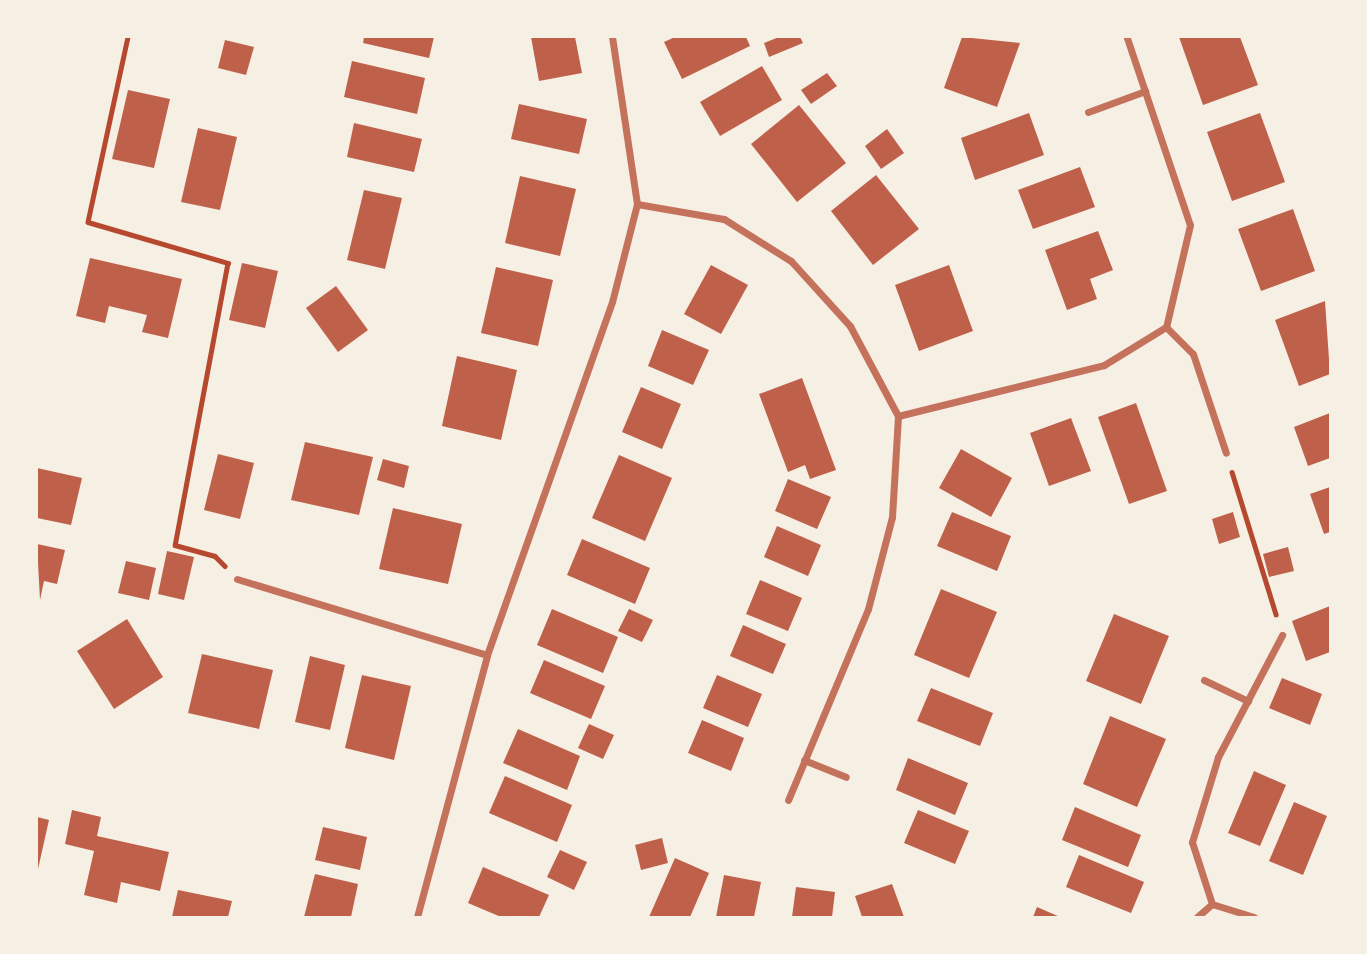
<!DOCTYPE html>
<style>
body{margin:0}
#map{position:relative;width:1367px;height:954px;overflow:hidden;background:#f6efe4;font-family:Helvetica,sans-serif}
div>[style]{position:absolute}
.building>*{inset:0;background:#bf614a}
.path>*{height:4.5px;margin:-2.25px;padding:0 2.25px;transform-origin:2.25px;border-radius:2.25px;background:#b5482f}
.minor>*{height:7px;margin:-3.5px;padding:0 3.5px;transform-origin:3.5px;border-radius:3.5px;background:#c5725c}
span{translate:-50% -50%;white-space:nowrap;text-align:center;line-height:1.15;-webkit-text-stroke:6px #f6efe4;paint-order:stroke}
.frame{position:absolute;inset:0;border:38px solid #f6efe4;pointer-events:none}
</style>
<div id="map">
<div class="building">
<i style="clip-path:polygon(364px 37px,434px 37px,429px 58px,363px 43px)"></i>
<i style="clip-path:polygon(531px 37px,575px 37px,582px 73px,539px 81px)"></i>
<i style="clip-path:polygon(675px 37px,746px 37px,750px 46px,682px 79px,664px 42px)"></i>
<i style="clip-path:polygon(779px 37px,800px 37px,803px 43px,769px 57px,764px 43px)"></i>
<i style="clip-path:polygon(962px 37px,1020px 43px,997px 107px,944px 88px)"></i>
<i style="clip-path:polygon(1179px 37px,1240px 37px,1258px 85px,1203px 105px)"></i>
<i style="clip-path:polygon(225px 40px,254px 47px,246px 75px,218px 68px)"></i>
<i style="clip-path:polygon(352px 61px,425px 78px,417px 114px,344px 97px)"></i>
<i style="clip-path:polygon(762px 66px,782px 100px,720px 136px,700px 102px)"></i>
<i style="clip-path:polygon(827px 73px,837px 86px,811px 104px,801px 90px)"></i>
<i style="clip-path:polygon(128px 90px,170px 99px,154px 168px,112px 159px)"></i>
<i style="clip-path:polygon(519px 104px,587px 119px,579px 154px,511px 139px)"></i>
<i style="clip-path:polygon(799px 105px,846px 163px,797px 202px,751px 144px)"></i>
<i style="clip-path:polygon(1029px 113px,1044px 155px,975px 180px,961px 138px)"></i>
<i style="clip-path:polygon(1260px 113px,1285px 182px,1232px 201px,1207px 132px)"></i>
<i style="clip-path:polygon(354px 123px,422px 139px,414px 172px,347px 157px)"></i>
<i style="clip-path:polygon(198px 128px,237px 137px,220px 210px,181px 202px)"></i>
<i style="clip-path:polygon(887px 129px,904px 153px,881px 169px,865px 146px)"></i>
<i style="clip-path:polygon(1080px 167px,1095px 207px,1033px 229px,1018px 190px)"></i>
<i style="clip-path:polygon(876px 175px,919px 229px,873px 265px,831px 211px)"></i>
<i style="clip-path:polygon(520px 176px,576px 189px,560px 256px,505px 243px)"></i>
<i style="clip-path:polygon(364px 190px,402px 198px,385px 269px,347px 260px)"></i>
<i style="clip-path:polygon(1293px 209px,1315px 271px,1261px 291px,1238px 229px)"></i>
<i style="clip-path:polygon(1098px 231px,1113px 270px,1090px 279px,1097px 299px,1067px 310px,1045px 250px)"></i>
<i style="clip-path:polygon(90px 258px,182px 279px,168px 338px,142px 332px,147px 315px,109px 306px,105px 323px,76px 316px)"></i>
<i style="clip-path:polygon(242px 263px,278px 271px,265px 328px,229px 320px)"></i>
<i style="clip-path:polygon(711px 265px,748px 285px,721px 334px,684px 314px)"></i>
<i style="clip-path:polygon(949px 265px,973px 331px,919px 351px,895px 285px)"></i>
<i style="clip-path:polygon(496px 267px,553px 280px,538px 346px,481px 333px)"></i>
<i style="clip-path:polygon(336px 286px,368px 330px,338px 352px,306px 308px)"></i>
<i style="clip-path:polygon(1325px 301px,1330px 374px,1299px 386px,1275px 320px)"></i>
<i style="clip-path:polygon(662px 330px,709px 350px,693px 385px,648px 366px)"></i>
<i style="clip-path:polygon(457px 356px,517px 370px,501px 440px,442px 426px)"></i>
<i style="clip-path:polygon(802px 378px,836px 470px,810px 479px,805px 465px,788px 472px,759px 394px)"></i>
<i style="clip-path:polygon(641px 387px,681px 404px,662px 449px,622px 432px)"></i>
<i style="clip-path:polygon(1136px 403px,1167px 491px,1129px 504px,1098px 417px)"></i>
<i style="clip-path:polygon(1330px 413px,1330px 458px,1308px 466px,1294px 427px)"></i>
<i style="clip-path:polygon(1071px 418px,1091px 471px,1049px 486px,1030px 433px)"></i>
<i style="clip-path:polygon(305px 442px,373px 457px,359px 515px,291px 500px)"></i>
<i style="clip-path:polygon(961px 449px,1012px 478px,991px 517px,939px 488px)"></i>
<i style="clip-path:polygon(218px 454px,254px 463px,240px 519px,204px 510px)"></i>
<i style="clip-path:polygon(619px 455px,672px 478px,645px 541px,592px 518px)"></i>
<i style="clip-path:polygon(383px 459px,409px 466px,404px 488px,377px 480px)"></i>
<i style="clip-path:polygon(37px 468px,82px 478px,71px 525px,37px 518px)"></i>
<i style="clip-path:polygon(788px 479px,831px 497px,817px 529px,775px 511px)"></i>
<i style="clip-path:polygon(1330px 487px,1330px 532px,1324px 534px,1310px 494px)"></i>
<i style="clip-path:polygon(393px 508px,462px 524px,448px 584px,379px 569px)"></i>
<i style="clip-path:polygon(952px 512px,1011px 536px,997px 571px,937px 546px)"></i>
<i style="clip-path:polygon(1233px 512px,1240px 537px,1219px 544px,1212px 519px)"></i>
<i style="clip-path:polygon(777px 526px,821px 545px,808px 576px,764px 557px)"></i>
<i style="clip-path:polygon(582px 539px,650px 568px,635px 604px,567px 575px)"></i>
<i style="clip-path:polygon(37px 544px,65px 550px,57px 584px,44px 581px,40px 600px)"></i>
<i style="clip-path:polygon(1288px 547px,1294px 571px,1269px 577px,1263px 554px)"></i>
<i style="clip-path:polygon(167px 551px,194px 557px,184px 600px,158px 594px)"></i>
<i style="clip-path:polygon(126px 561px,156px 568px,149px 600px,118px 593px)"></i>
<i style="clip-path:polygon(760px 580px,802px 598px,788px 631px,746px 614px)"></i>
<i style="clip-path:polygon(941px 589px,997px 612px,969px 678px,914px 655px)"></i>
<i style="clip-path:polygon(1330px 606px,1330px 652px,1306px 661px,1292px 621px)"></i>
<i style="clip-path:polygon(552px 609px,618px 637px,603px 673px,537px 645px)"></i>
<i style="clip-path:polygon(629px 609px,653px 620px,642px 642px,618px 631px)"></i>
<i style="clip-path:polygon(1114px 614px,1169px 636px,1141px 704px,1086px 681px)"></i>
<i style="clip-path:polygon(127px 619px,163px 677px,114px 709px,77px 651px)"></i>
<i style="clip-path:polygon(743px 625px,786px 644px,773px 674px,730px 656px)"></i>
<i style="clip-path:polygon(202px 654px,273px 670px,259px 729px,188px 713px)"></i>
<i style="clip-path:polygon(310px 656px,345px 665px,330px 730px,295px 722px)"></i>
<i style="clip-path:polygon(544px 660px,605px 686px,591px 719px,530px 693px)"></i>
<i style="clip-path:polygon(362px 675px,411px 686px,394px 760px,345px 748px)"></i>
<i style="clip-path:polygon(717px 675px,762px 694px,748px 727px,703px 708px)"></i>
<i style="clip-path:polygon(1282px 678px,1322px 694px,1310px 725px,1269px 708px)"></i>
<i style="clip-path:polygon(931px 688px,993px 713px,980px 746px,917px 721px)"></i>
<i style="clip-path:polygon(1110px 716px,1166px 739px,1137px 807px,1083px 784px)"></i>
<i style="clip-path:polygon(702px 720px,744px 738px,731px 771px,688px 753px)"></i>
<i style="clip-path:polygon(589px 724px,614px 735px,603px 759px,578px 748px)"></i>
<i style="clip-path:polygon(518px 729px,580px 756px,567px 790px,503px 763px)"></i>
<i style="clip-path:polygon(908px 758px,968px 783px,955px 815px,896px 790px)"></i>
<i style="clip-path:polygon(1254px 771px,1286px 785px,1260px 846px,1228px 833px)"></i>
<i style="clip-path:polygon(505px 776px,572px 805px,557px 842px,489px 813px)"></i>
<i style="clip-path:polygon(1294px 802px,1327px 816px,1303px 875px,1269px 861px)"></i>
<i style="clip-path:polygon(1075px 807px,1141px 835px,1128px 867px,1062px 840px)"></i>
<i style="clip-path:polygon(72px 810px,101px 817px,97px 836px,169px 852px,160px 891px,121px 882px,117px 903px,84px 895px,94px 851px,65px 844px)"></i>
<i style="clip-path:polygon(918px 810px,969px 831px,955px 864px,904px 843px)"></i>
<i style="clip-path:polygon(37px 817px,49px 820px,38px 869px,37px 869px)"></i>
<i style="clip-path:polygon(323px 827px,367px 837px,360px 870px,315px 860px)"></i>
<i style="clip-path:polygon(662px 838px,668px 863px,641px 870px,635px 845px)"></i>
<i style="clip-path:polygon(560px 850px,587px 862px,574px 890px,547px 877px)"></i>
<i style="clip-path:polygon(1079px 855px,1144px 882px,1131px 913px,1066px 887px)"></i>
<i style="clip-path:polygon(675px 858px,709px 873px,690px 917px,649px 917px)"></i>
<i style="clip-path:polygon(483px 867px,549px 895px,539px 917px,501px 917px,468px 903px)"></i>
<i style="clip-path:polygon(315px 874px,358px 884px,351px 917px,304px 917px)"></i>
<i style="clip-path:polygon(724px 875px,761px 882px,754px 917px,716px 917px)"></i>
<i style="clip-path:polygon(892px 884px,904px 917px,862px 917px,855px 896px)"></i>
<i style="clip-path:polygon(796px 887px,835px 892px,832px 917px,792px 917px)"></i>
<i style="clip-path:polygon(178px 890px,232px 901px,228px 917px,172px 917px)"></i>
<i style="clip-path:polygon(1037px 907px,1060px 917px,1033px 917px)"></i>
</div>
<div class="path">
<i style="left:128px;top:37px;width:189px;rotate:102.2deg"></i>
<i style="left:88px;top:222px;width:146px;rotate:16.3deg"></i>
<i style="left:228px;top:263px;width:287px;rotate:100.6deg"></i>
<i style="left:175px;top:545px;width:41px;rotate:15.4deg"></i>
<i style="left:215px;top:556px;width:14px;rotate:45deg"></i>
<i style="left:1232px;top:472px;width:149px;rotate:72.8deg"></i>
</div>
<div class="minor">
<i style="left:1127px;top:38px;width:197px;rotate:71.4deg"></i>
<i style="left:1190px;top:225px;width:105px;rotate:103.2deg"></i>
<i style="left:1166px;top:327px;width:38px;rotate:45deg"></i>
<i style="left:1193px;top:354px;width:104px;rotate:71.6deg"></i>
<i style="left:1088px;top:112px;width:61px;rotate:-20.2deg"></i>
<i style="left:637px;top:204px;width:88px;rotate:9.8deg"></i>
<i style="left:724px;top:219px;width:79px;rotate:32.1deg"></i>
<i style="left:791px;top:261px;width:88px;rotate:47.8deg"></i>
<i style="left:850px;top:326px;width:102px;rotate:61.9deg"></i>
<i style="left:898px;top:416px;width:101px;rotate:93.4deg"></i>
<i style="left:892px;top:517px;width:95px;rotate:104.6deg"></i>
<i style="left:868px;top:609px;width:207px;rotate:112.7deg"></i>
<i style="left:898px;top:416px;width:212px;rotate:-13.9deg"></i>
<i style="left:1104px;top:365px;width:73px;rotate:-31.5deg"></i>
<i style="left:237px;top:579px;width:261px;rotate:16.9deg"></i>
<i style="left:1204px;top:680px;width:49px;rotate:25.5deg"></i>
<i style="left:804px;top:760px;width:45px;rotate:22deg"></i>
<i style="left:417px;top:917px;width:271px;rotate:-75deg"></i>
<i style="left:487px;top:655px;width:374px;rotate:-70.5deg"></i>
<i style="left:612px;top:302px;width:101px;rotate:-75.7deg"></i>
<i style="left:637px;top:204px;width:169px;rotate:-98.5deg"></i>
<i style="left:1197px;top:917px;width:20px;rotate:-41deg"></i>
<i style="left:1254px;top:917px;width:44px;rotate:-162.8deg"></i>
<i style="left:1212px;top:904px;width:65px;rotate:-107.9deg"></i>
<i style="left:1192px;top:842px;width:89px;rotate:-73deg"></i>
<i style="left:1218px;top:757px;width:138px;rotate:-62.3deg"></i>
</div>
<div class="frame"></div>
</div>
